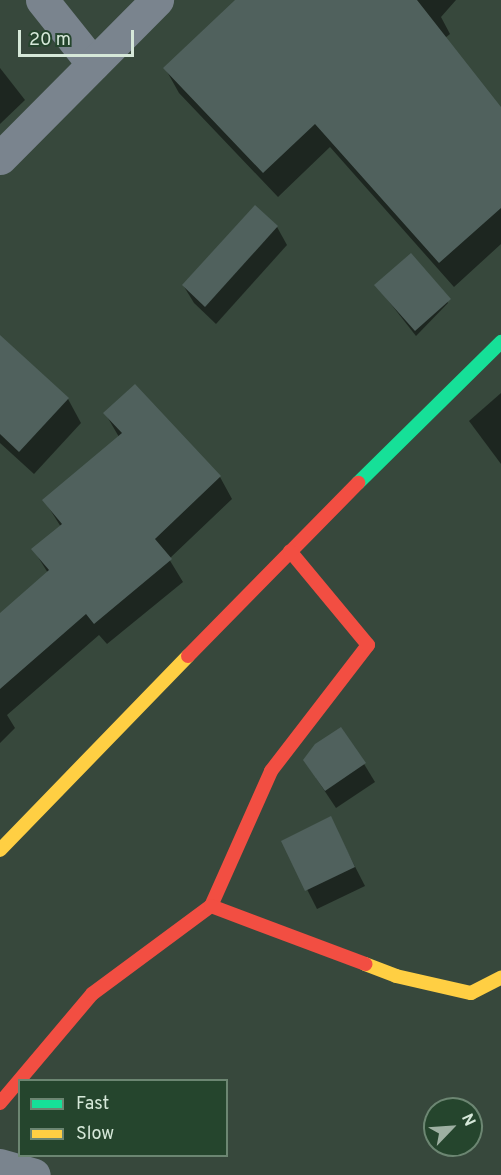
<!DOCTYPE html>
<style>
body{margin:0}
#map{position:relative;width:501px;height:1175px;overflow:hidden;background:#37483c;font-family:Overpass,sans-serif}
div>[style]{position:absolute}
.shadow>*{inset:0;background:#0007}
.building>*{inset:0;background:#50615d}
.street>*{height:33px;margin:-16.5px;padding:0 16.5px;transform-origin:16.5px;border-radius:16.5px;background:#7a848e}
.fast>*{height:14px;margin:-7px;padding:0 7px;transform-origin:7px;border-radius:7px;background:#16e098}
.slow>*{height:14px;margin:-7px;padding:0 7px;transform-origin:7px;border-radius:7px;background:#ffcf43}
.jam>*{height:14px;margin:-7px;padding:0 7px;transform-origin:7px;border-radius:7px;background:#f24e42}
span{translate:-50% -50%;white-space:nowrap;text-align:center;line-height:1.15;-webkit-text-stroke:5px #25452d;paint-order:stroke}
.legend{position:absolute;left:18px;top:1079px;width:210px;height:78px;box-sizing:border-box;background:#25452d;border:2px solid #6c8672;margin:0;padding:8px 10px;list-style:none;font-size:18px;color:#d6e8d9}
.legend li{display:flex;align-items:center;gap:12px;height:30px}
.legend b{width:30px;border:2px solid #6c8672}
.north{position:absolute;left:423px;top:1097px;width:60px;height:60px;box-sizing:border-box;background:#25452d;border:2px solid #6c8672;border-radius:50%;rotate:65deg;font-size:16px;font-weight:700;line-height:24px;text-align:center;color:#d6e8d9}
.north::after{content:'';display:block;margin:auto;width:21px;height:27px;background:#9eb0a2;clip-path:polygon(50% 0,100% 100%,50% 72%,0 100%)}
.scale{position:absolute;left:18px;top:30px;width:116px;height:27px;box-sizing:border-box;border:3px solid #d6e8d9;border-top:0;padding-left:8px;font-size:18px;line-height:21px;white-space:nowrap;color:#d6e8d9;-webkit-text-stroke:4px #25452d;paint-order:stroke}
</style>
<div id="map">
<div class="shadow">
<i style="clip-path:polygon(237px 0,456px 0,441px 17px,450px 34px,445px 38px,501px 109px,501px 244px,454px 287px,330px 147px,278px 197px,179px 93px,165px 68px)"></i>
<i style="clip-path:polygon(0 68px,25px 100px,0 124px)"></i>
<i style="clip-path:polygon(277px 227px,287px 245px,216px 324px,194px 303px,183px 285px)"></i>
<i style="clip-path:polygon(376px 285px,437px 285px,448px 303px,416px 336px)"></i>
<i style="clip-path:polygon(0 337px,68px 399px,81px 423px,34px 474px,0 443px)"></i>
<i style="clip-path:polygon(134px 387px,220px 477px,232px 499px,169px 559px,183px 582px,107px 644px,99px 635px,7px 715px,15px 728px,0 743px,0 615px,48px 573px,33px 549px,61px 527px,44px 500px,119px 437px,105px 413px)"></i>
<i style="clip-path:polygon(501px 393px,501px 464px,469px 421px)"></i>
<i style="clip-path:polygon(364px 764px,375px 782px,336px 808px,316px 778px)"></i>
<i style="clip-path:polygon(330px 818px,365px 886px,317px 909px,283px 842px)"></i>
</div>
<div class="building">
<i style="clip-path:polygon(235px 0,417px 0,501px 107px,501px 208px,439px 263px,315px 124px,263px 173px,163px 68px)"></i>
<i style="clip-path:polygon(255px 205px,278px 226px,205px 307px,182px 285px)"></i>
<i style="clip-path:polygon(411px 253px,451px 299px,415px 331px,374px 285px)"></i>
<i style="clip-path:polygon(0 335px,69px 398px,19px 452px,0 434px)"></i>
<i style="clip-path:polygon(135px 384px,221px 476px,155px 539px,172px 559px,94px 624px,86px 614px,0 689px,0 613px,49px 570px,31px 549px,62px 524px,42px 500px,122px 433px,103px 413px)"></i>
<i style="clip-path:polygon(341px 727px,366px 763px,325px 791px,303px 760px,315px 744px)"></i>
<i style="clip-path:polygon(331px 816px,355px 867px,305px 891px,281px 841px)"></i>
</div>
<div class="street">
<i style="left:42px;top:0;width:82px;rotate:51.4deg"></i>
<i style="left:0;top:158px;width:223px;rotate:-45.2deg"></i>
<i style="left:0;top:1165px;width:35px;rotate:16deg"></i>
</div>
<div class="fast">
<i style="left:358px;top:483px;width:201px;rotate:-44.6deg"></i>
</div>
<div class="slow">
<i style="left:0;top:850px;width:270px;rotate:-45.9deg"></i>
<i style="left:365px;top:964px;width:33px;rotate:21deg"></i>
<i style="left:396px;top:976px;width:77px;rotate:12.8deg"></i>
<i style="left:471px;top:993px;width:34px;rotate:-27deg"></i>
</div>
<div class="jam">
<i style="left:188px;top:656px;width:243px;rotate:-45.5deg"></i>
<i style="left:211px;top:906px;width:148px;rotate:-66deg"></i>
<i style="left:271px;top:771px;width:159px;rotate:-52.4deg"></i>
<i style="left:368px;top:645px;width:122px;rotate:-129.7deg"></i>
<i style="left:0;top:1103px;width:143px;rotate:-49.8deg"></i>
<i style="left:92px;top:994px;width:148px;rotate:-36.5deg"></i>
<i style="left:211px;top:906px;width:165px;rotate:20.6deg"></i>
</div>
<ul class="legend">
<li><b style="height:8px;background:#16e098"></b>Fast</li>
<li><b style="height:8px;background:#ffcf43"></b>Slow</li>
</ul>
<div class="north">N</div>
<div class="scale">20 m</div>
</div>
